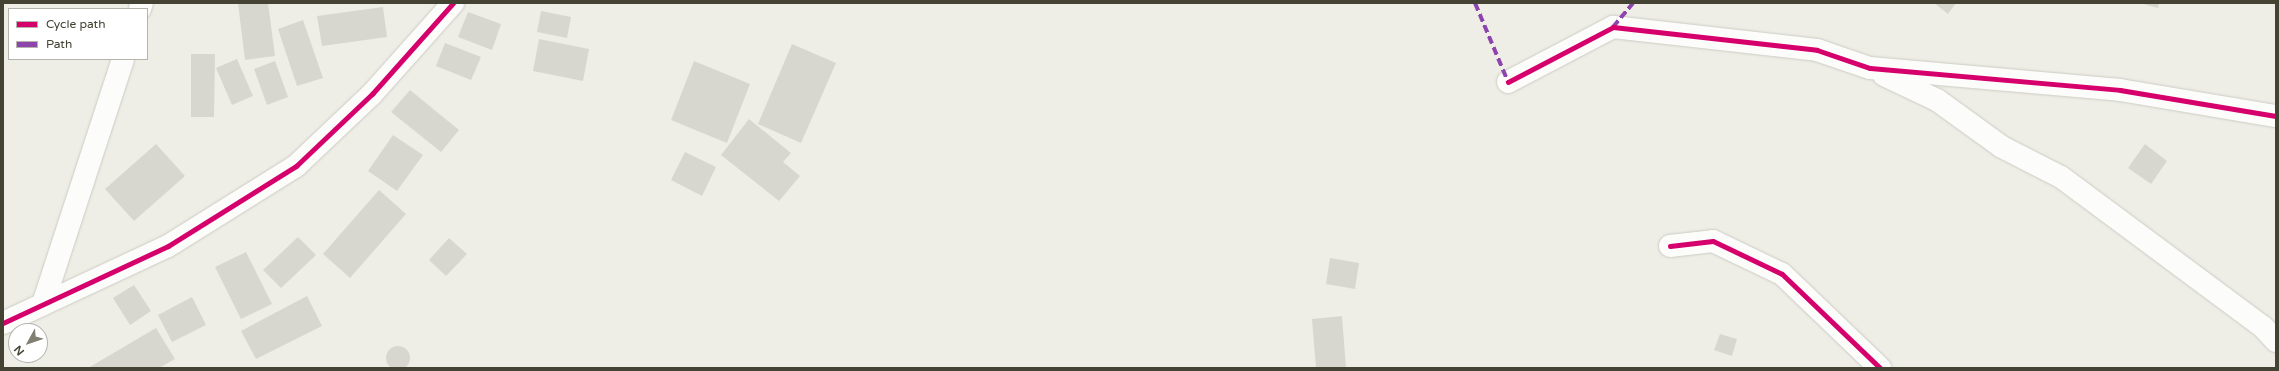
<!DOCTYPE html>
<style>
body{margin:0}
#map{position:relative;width:2279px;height:371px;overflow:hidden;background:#eeeee6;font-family:"Varela Round",sans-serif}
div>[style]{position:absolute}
.building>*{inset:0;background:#d8d7cf}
.round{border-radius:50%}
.roads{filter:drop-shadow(0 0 1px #ccccc4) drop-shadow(0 0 1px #ccccc4)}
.street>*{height:22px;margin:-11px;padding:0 11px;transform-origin:11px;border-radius:11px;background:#fcfcfb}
.quiet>*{height:4px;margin-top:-2px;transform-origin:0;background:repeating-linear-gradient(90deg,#8e44ad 0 8px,transparent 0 12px)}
.cycleway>*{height:5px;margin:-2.5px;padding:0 2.5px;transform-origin:2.5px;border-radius:2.5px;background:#d6006c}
span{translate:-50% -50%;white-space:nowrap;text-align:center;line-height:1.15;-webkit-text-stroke:3px #fff;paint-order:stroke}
.frame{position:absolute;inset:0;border:4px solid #444333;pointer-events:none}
.legend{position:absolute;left:8px;top:8px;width:140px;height:52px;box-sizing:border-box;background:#fff;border:1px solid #b4b4ad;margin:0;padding:5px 7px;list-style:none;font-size:12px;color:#444333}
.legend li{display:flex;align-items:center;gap:8px;height:20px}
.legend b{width:20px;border:1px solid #b4b4ad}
.north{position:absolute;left:8px;top:323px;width:40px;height:40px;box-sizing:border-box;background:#fff;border:1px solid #b4b4ad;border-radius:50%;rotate:230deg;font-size:11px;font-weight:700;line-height:16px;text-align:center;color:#444333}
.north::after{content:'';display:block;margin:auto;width:14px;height:18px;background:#807f72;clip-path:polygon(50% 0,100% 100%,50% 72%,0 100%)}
</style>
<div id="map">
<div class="building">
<i style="clip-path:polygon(238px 3px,268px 3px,275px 56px,245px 60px)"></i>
<i style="clip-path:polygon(1934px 3px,1956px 3px,1948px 14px)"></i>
<i style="clip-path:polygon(2140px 3px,2159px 3px,2158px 8px)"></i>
<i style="clip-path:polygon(383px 7px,387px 37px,322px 46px,317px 16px)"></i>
<i style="clip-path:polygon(541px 11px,571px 17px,567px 38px,537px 32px)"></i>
<i style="clip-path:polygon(468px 12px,501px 24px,492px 50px,458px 37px)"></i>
<i style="clip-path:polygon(303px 20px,323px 78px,297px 86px,278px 29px)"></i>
<i style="clip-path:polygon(539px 39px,589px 49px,583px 81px,533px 71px)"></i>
<i style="clip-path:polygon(445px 43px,481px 57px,471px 80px,436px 66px)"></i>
<i style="clip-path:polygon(792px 44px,836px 63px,801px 143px,758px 124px)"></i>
<i style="clip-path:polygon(191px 54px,215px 54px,214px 117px,191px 117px)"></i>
<i style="clip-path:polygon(237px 59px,253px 96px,232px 105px,216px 68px)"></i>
<i style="clip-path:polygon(275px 61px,288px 97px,267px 105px,254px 69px)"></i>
<i style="clip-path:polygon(694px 61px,750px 84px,727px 143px,671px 120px)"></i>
<i style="clip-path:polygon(410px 90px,459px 130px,441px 152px,391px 112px)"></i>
<i style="clip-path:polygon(749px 119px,791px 153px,783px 162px,800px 176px,779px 201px,721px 155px)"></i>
<i style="clip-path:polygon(393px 135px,423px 155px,397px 191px,368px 171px)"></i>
<i style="clip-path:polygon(156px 144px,185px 176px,134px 221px,105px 189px)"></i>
<i style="clip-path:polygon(2145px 144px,2167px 161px,2151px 184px,2128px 168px)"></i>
<i style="clip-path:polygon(685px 152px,716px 167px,702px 196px,671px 180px)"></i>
<i style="clip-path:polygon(379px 190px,406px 214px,350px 278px,323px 254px)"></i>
<i style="clip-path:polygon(298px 237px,316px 255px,281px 288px,263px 270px)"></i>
<i style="clip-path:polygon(449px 238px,467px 254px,446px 276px,429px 260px)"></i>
<i style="clip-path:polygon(246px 252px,272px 304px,241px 319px,215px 267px)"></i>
<i style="clip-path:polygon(1330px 258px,1359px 263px,1355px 289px,1326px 284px)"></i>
<i style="clip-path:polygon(134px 285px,151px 311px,130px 325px,113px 298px)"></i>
<i style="clip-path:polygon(307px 296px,322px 326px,256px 359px,241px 331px)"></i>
<i style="clip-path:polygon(192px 297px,206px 325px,172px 342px,158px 315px)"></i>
<i style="clip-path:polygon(1342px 316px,1346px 368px,1316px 368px,1312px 319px)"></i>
<i style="clip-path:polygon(156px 328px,175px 359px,159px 368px,88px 368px)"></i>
<i style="clip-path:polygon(1720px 334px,1737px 339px,1732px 356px,1714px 350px)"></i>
<i class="round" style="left:386px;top:346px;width:24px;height:24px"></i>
</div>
<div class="roads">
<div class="street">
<i style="left:140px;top:9px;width:6px;rotate:-72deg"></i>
<i style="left:1884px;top:75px;width:59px;rotate:25.3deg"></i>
<i style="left:1937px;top:100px;width:80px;rotate:35.9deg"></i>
<i style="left:2002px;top:147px;width:66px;rotate:27deg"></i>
<i style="left:2061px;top:177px;width:252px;rotate:36.6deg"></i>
<i style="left:2263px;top:327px;width:19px;rotate:47deg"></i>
<i style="left:1508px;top:82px;width:119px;rotate:-27.6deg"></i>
<i style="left:1613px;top:27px;width:205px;rotate:6.4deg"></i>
<i style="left:1817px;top:50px;width:56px;rotate:18.8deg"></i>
<i style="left:1870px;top:68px;width:251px;rotate:5deg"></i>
<i style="left:2120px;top:90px;width:158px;rotate:9.5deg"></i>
<i style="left:1670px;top:246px;width:43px;rotate:-6.6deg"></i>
<i style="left:1713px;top:241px;width:76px;rotate:25.6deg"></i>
<i style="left:1782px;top:274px;width:136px;rotate:43.8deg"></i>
<i style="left:43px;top:304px;width:258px;rotate:-71.9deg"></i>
<i style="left:3px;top:323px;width:182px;rotate:-25deg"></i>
<i style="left:168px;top:246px;width:151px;rotate:-32deg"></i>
<i style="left:296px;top:166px;width:105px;rotate:-43.5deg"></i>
<i style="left:372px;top:94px;width:122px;rotate:-48.3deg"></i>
</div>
</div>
<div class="quiet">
<i style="left:1475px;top:3px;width:86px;rotate:67.3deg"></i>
<i style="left:1613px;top:27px;width:31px;rotate:-50deg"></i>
</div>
<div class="cycleway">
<i style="left:1508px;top:82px;width:119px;rotate:-27.6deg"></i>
<i style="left:1613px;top:27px;width:205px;rotate:6.4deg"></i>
<i style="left:1817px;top:50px;width:56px;rotate:18.8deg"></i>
<i style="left:1870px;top:68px;width:251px;rotate:5deg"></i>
<i style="left:2120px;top:90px;width:158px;rotate:9.5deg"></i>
<i style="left:1670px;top:246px;width:43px;rotate:-6.6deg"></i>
<i style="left:1713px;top:241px;width:76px;rotate:25.6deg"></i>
<i style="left:1782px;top:274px;width:136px;rotate:43.8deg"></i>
<i style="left:3px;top:323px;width:182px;rotate:-25deg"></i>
<i style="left:168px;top:246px;width:151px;rotate:-32deg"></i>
<i style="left:296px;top:166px;width:105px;rotate:-43.5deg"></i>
<i style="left:372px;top:94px;width:122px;rotate:-48.3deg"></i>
</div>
<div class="frame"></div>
<ul class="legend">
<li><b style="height:5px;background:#d6006c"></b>Cycle path</li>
<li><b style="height:5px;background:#8e44ad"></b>Path</li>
</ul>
<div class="north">N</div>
</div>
